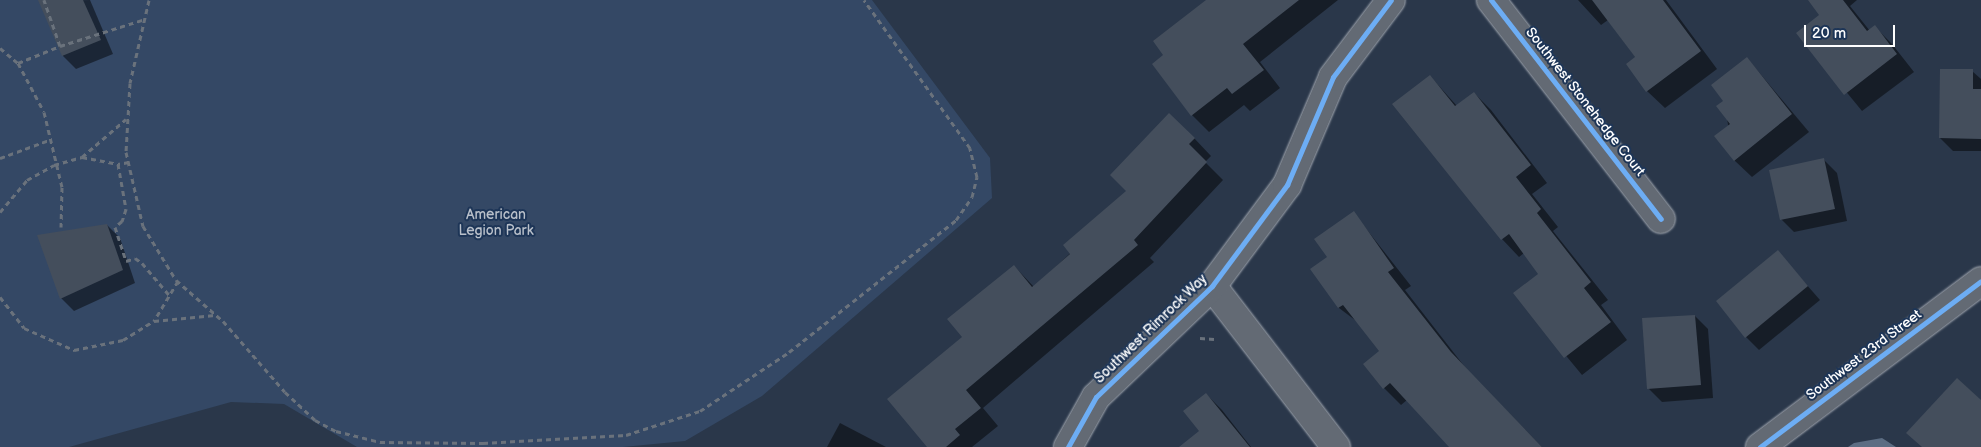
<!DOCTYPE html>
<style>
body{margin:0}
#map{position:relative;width:1981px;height:447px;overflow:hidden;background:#2a374a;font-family:"Balsamiq Sans",sans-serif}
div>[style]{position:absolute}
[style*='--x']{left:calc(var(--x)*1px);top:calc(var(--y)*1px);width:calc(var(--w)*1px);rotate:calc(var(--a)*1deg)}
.green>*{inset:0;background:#344865}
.water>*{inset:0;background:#5c6d83}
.shadow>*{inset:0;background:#0007}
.building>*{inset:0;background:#444e5c}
.path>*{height:3px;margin-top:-1.5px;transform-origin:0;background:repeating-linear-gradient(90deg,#6a727c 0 5px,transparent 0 9px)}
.roads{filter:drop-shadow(0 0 1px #9fa5ae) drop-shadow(0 0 1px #9fa5ae)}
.street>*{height:28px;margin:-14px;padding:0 14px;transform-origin:14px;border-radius:14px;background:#636a74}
.secondary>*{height:28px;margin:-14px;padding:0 14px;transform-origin:14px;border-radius:14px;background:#636a74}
.cycleway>*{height:5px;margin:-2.5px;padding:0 2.5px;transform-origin:2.5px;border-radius:2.5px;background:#6dadf4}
span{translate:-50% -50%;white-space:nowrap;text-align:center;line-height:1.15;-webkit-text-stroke:4px #1d3557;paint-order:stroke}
.street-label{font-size:14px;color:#fff}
.park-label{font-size:14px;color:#b9c0ca}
.scale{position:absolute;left:1804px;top:25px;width:91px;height:22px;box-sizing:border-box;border:2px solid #fff;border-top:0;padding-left:6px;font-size:15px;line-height:18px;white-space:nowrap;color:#fff;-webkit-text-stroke:4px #1d3557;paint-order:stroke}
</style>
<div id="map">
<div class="green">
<div style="clip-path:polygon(0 0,872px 0,990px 158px,992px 198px,762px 396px,685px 441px,623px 447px,357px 447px,284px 404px,231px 402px,69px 447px,0 447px)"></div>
</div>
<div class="water">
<div style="clip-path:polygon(1882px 438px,1896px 447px,1848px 447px,1854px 443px)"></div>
</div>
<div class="shadow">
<div style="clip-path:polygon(90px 0,113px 54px,76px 69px,63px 56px,40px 1px)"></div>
<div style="clip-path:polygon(1208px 0,1338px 0,1260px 62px,1280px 88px,1250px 111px,1244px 105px,1209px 132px,1192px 115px,1165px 56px)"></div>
<div style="clip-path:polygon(1578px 0,1666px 0,1717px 69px,1665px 108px,1647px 91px,1636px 58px,1608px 20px,1601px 25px)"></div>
<div style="clip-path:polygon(1809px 0,1857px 0,1850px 6px,1870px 31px,1875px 27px,1892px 44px,1914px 72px,1862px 111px,1798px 33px,1821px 16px)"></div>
<div style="clip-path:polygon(1747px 58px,1809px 132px,1752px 177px,1734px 160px,1724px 101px)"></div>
<div style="clip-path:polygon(1972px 71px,1981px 79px,1981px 151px,1953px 151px,1940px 138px)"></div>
<div style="clip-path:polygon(1430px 76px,1457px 106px,1474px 93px,1491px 110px,1547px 183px,1532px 194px,1558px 227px,1553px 231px,1608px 300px,1601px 305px,1627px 340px,1582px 375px,1515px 294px,1540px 274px,1524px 253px,1519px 257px,1502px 239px)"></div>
<div style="clip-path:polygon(1194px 138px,1211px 156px,1205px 162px,1223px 180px,1150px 258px,1154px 262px,983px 408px,998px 426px,972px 447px,928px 447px,964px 337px,1014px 266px,1034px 287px)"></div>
<div style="clip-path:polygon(1824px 160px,1837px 173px,1847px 221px,1794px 232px,1781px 219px)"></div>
<div style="clip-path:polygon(1353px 212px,1411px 286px,1405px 290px,1468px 371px,1542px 447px,1451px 447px,1407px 400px,1401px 405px,1384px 388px,1381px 352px,1359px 323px,1339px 308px,1312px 270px,1329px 258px)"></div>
<div style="clip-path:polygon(107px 225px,120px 238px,135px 283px,74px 311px,61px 298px)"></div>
<div style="clip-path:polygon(1778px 252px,1820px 300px,1759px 350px,1746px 337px)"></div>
<div style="clip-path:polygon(1695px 316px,1708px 329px,1713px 398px,1662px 402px,1649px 389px)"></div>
<div style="clip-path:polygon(1206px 394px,1222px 410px,1251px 447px,1181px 447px,1200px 432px)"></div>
<div style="clip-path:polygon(840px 423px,886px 447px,827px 447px)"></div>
</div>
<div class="building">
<div style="clip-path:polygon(38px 0,83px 0,101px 40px,62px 56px)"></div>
<div style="clip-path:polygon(1206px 0,1299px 0,1243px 44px,1264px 70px,1232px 94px,1227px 88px,1191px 116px,1152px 64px,1163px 55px,1153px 41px)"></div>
<div style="clip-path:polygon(1592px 0,1663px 0,1701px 51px,1646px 92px,1626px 64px,1635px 57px)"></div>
<div style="clip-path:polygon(1808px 0,1843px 0,1867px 31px,1875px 25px,1897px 54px,1844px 95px,1796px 33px,1819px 15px)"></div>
<div style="clip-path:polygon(1747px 57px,1792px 114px,1734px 161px,1714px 136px,1730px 124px,1716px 106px,1723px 101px,1711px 85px)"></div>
<div style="clip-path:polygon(1940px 69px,1973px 69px,1973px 89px,1981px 89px,1981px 139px,1939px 138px)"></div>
<div style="clip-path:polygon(1430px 75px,1455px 106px,1474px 92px,1531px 165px,1516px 177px,1541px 209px,1537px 213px,1591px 282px,1584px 288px,1611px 322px,1564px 358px,1513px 293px,1538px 274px,1509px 234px,1501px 240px,1392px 104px)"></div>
<div style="clip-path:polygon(1169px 113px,1195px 138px,1189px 144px,1207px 162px,1134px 240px,1138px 245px,966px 390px,981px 408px,955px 429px,960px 435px,946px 447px,927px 447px,887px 399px,962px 337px,947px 319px,1014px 265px,1032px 287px,1070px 254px,1063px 245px,1126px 191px,1110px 175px)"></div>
<div style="clip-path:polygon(1824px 158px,1835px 209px,1780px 220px,1769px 170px)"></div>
<div style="clip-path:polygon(1354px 211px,1394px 268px,1388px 272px,1451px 352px,1542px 447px,1449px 447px,1390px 383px,1383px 389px,1363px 364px,1379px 351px,1343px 305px,1338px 308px,1310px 269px,1327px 257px,1314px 239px)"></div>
<div style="clip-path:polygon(107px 224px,123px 270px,60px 299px,37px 235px)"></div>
<div style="clip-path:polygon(1778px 250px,1808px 286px,1745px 338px,1716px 301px)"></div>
<div style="clip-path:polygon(1695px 315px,1701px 385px,1647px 389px,1642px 318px)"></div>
<div style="clip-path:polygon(1957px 378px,1981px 400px,1981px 447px,1922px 447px,1906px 433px)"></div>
<div style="clip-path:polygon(1206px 393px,1250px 447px,1179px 447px,1199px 431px,1183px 411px)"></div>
</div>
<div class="path">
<div style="--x:149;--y:0;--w:85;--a:102.9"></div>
<div style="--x:130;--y:83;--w:69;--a:93.3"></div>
<div style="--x:126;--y:152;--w:76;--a:77.1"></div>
<div style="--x:143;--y:226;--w:63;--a:58.6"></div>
<div style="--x:176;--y:280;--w:62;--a:41.1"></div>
<div style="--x:223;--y:321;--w:94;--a:48.9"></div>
<div style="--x:285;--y:392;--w:41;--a:43"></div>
<div style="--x:315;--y:420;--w:24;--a:28"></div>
<div style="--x:336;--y:431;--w:45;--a:14"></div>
<div style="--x:380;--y:442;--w:103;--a:0.6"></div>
<div style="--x:483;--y:443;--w:143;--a:-3.2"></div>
<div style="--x:626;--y:435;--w:78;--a:-18"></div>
<div style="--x:700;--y:411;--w:107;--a:-33.5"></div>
<div style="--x:789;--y:352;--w:213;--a:-38.3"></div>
<div style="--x:956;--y:220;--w:28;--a:-55"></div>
<div style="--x:972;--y:197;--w:21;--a:-76"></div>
<div style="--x:977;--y:177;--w:30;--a:-104"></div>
<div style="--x:970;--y:148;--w:182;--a:-125.6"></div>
<div style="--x:60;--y:46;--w:89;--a:-17.6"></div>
<div style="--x:0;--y:48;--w:23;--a:40"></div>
<div style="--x:18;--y:63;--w:45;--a:-22"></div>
<div style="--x:60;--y:46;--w:49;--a:-109.2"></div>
<div style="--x:18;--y:63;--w:55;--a:62"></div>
<div style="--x:44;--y:112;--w:77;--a:76.5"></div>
<div style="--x:62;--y:187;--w:40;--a:91.4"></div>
<div style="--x:82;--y:157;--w:37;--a:11"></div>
<div style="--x:0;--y:158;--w:52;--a:-20.2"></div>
<div style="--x:129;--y:162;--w:11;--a:170"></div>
<div style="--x:118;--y:164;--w:46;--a:79.9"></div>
<div style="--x:126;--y:209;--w:13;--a:108"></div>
<div style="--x:122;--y:221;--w:9;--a:139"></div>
<div style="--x:115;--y:227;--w:36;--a:72"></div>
<div style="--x:126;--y:261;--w:9;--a:-18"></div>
<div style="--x:135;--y:258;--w:9;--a:36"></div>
<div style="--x:142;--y:263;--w:42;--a:49.8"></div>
<div style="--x:0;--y:212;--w:42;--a:-49.8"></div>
<div style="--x:27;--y:180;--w:31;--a:-29"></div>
<div style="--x:54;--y:165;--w:29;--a:-16"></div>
<div style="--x:82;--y:157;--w:58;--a:-40.8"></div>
<div style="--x:178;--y:281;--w:47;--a:121"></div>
<div style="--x:154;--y:321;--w:61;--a:-5.6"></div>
<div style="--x:0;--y:297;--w:39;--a:52"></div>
<div style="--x:24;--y:328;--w:55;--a:23.7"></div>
<div style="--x:74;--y:350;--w:50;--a:-11.5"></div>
<div style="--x:123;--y:340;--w:36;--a:-32"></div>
<div style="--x:1200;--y:338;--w:14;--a:4"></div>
</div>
<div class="roads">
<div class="street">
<div style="--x:1491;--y:0;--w:277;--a:52.2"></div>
<div style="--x:1212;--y:286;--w:203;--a:52.4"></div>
<div style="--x:1068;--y:447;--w:57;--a:-60.8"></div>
<div style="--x:1096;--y:397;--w:161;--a:-43.7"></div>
<div style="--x:1212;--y:286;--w:126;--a:-53.4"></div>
<div style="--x:1287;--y:185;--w:117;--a:-66.9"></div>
<div style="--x:1333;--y:77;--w:96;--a:-53"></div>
</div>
<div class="secondary">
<div style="--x:1760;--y:447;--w:276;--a:-36.9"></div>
</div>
</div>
<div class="cycleway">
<div style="--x:1491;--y:0;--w:277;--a:52.2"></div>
<div style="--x:1068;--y:447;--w:57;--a:-60.8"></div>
<div style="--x:1096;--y:397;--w:161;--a:-43.7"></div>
<div style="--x:1212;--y:286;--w:126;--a:-53.4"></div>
<div style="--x:1287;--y:185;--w:117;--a:-66.9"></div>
<div style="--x:1333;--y:77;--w:96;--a:-53"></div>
<div style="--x:1760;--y:447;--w:276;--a:-36.9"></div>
</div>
<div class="street-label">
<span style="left:1585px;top:102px;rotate:52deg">Southwest Stonehedge Court</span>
<span style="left:1151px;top:329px;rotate:-44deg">Southwest Rimrock Way</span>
<span style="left:1864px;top:355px;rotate:-37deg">Southwest 23rd Street</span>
</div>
<div class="park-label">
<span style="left:496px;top:223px">American<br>Legion Park</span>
</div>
<div class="scale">20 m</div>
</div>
